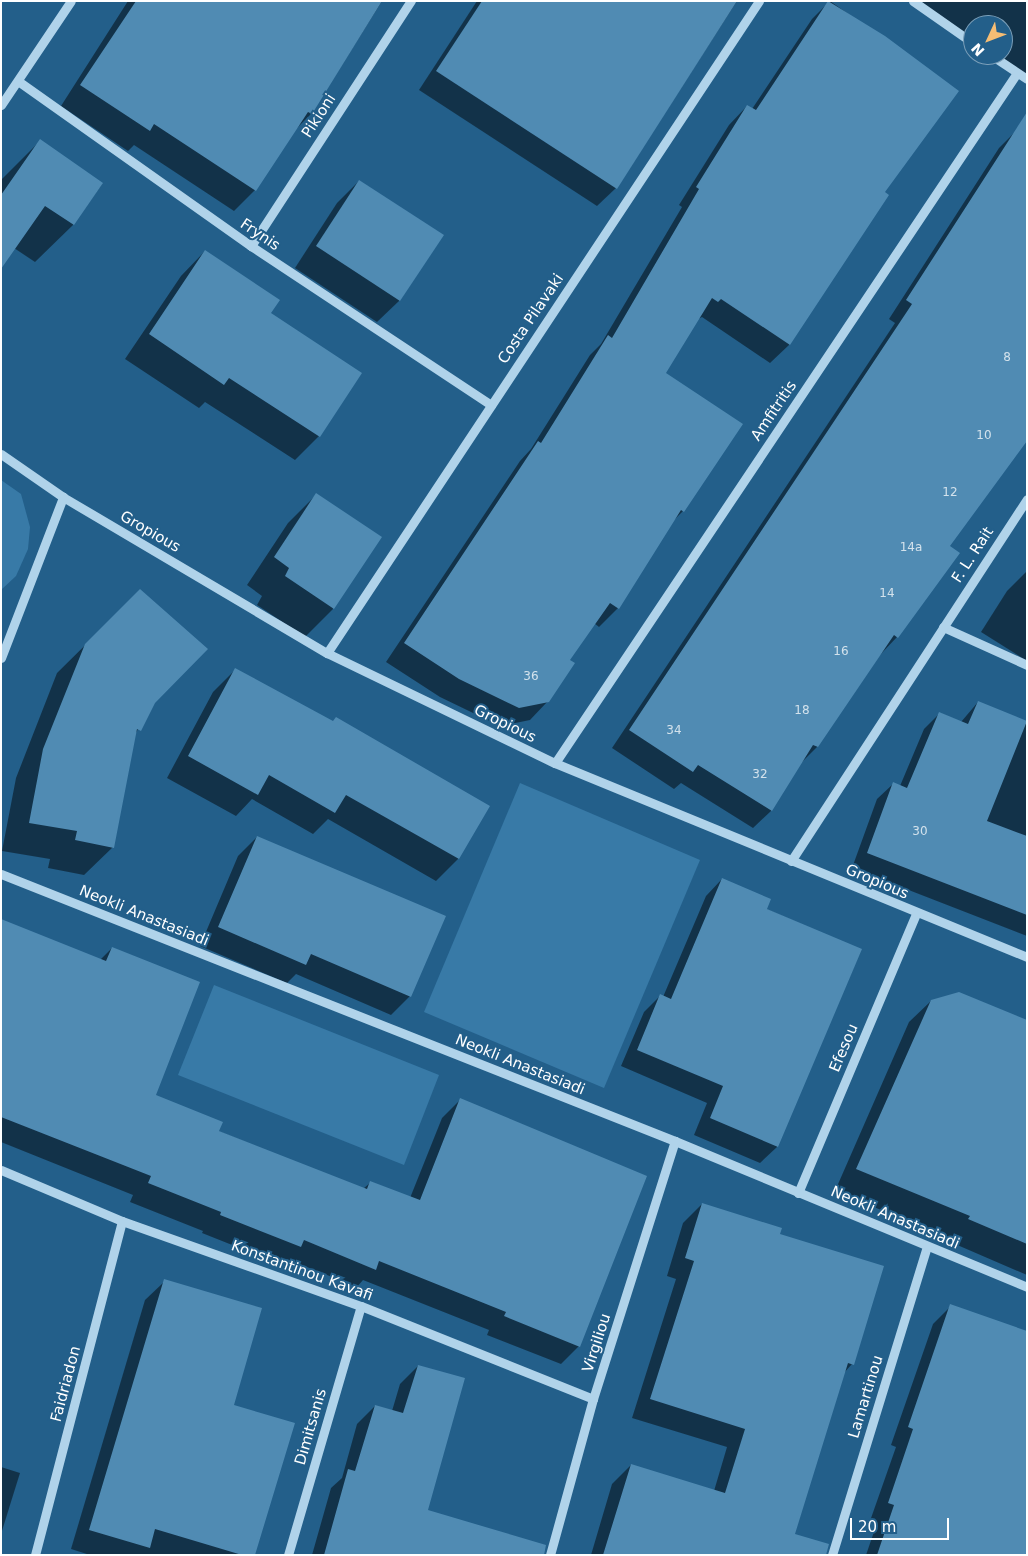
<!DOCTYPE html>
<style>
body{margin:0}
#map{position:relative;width:1028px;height:1556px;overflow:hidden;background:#235f8a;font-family:"DejaVu Sans",sans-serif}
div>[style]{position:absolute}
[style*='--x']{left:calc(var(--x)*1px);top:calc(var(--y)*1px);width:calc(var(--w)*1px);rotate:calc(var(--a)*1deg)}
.green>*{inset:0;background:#387aa7}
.shadow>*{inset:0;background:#0007}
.building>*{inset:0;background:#508bb3}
.minor>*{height:9px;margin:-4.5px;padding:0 4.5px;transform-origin:4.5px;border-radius:4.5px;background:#b0d3ea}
span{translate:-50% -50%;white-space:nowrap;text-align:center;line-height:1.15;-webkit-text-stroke:4px #235f8a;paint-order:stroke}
.number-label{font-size:12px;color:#d3e2ec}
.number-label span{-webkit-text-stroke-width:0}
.street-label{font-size:15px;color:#fff}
.frame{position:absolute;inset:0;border:2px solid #fff;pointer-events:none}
.north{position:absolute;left:963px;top:15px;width:50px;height:50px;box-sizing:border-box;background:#235f8a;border:1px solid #7b9fb9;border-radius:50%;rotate:227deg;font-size:14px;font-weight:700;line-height:20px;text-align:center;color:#fff}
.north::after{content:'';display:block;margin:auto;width:18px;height:22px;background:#f5bd74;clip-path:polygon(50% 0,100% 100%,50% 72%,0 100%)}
.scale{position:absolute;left:850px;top:1518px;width:99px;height:22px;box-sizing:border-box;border:2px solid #fff;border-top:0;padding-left:6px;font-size:15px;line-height:18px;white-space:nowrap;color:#fff;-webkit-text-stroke:4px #235f8a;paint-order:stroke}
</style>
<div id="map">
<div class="green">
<div style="clip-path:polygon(1px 480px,21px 494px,30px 527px,28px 549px,16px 576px,1px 590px)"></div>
<div style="clip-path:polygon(520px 783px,700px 860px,604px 1088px,424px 1012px)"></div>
<div style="clip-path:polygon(214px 985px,439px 1075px,404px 1165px,178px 1075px)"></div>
</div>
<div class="shadow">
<div style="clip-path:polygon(128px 1px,382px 1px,311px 114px,294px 131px,255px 190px,234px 211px,134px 145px,128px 151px,61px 106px)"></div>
<div style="clip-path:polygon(477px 1px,737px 1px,616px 188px,597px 206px,419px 90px)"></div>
<div style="clip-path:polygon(830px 1px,957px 91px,883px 192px,887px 195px,789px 345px,770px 363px,702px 317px,698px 319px,665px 373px,683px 511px,673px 521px,618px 608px,599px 627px,594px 623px,568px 660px,548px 701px,530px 720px,500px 726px,440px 697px,386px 662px,520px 461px,531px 449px,590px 355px,601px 344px,682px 207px,679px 205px,729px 125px,747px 106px,752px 109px,812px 19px)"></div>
<div style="clip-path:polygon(919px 1px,1027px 1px,1027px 77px,993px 55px,1003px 55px,1003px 25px,973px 25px,973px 42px)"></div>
<div style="clip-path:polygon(1017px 130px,948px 546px,897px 637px,879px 656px,817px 747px,801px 763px,771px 811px,753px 828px,681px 783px,674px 789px,612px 748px,895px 323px,889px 319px,999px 148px)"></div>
<div style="clip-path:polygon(40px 141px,102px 184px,73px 225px,35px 262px,14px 248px,1px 260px,1px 180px)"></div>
<div style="clip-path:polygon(359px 181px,442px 236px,399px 301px,377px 322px,295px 268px,337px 203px)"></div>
<div style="clip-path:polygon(205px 251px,270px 314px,319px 436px,295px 460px,205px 402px,199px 408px,125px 359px,181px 276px)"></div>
<div style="clip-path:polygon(316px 495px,333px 609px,305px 637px,257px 605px,262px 596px,247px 585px,288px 523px)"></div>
<div style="clip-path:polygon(1027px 571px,1027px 661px,981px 632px,1007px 591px)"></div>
<div style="clip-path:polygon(140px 591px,154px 702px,134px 736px,113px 847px,84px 875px,48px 868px,50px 859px,2px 851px,16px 778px,57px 673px)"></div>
<div style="clip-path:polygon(235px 670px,488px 807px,458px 859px,436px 881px,328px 819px,313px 834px,252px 799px,236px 816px,167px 778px,213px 692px)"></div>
<div style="clip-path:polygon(978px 702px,1027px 724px,1027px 936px,852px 868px,877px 799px,893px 784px,900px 786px,924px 729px,940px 713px,961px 722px)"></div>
<div style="clip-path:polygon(257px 837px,410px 996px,391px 1015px,296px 974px,287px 983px,200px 946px,238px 856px)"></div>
<div style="clip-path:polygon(722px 879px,766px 909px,861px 950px,777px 1147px,760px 1163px,694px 1135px,707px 1103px,621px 1066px,644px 1012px,661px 995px,663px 997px,706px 896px)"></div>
<div style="clip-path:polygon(1px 920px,100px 960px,112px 948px,154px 1096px,218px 1131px,363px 1189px,371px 1182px,410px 1198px,442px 1118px,460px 1100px,579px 1346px,561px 1364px,487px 1335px,489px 1330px,363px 1280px,357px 1287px,287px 1259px,282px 1265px,202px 1233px,203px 1231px,130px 1202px,133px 1195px,1px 1142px)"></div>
<div style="clip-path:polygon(931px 1001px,1027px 1022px,1027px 1275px,948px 1241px,949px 1238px,835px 1191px,909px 1022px)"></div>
<div style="clip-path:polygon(702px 1204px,778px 1235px,852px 1364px,843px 1374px,794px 1535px,791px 1555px,591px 1555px,612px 1484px,631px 1465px,714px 1491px,727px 1447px,632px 1418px,676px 1279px,667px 1276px,683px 1223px)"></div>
<div style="clip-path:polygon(165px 1281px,233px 1406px,254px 1555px,90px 1555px,71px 1549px,145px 1300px)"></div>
<div style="clip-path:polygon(951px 1306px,1027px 1555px,866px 1555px,877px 1523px,870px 1521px,896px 1447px,891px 1445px,933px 1324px)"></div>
<div style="clip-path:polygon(418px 1366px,427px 1511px,525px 1555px,312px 1555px,331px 1488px,342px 1478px,357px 1424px,375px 1406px,392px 1411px,400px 1384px)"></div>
<div style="clip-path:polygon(1px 1467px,20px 1473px,1px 1534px)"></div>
</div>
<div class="building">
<div style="clip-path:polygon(136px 1px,382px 1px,312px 114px,308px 112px,256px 191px,154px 124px,150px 131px,80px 85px)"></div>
<div style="clip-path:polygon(482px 1px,737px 1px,617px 189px,436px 71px)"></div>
<div style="clip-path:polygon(828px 1px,885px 36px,959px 91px,885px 192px,889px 195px,790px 345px,721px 299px,718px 302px,712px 298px,666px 373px,743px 424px,684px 512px,681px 510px,619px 609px,610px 603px,570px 660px,575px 663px,549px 702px,519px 708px,459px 679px,404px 643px,538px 441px,541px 443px,608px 335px,612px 338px,699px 189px,696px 187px,747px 105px,756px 110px)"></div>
<div style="clip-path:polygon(1027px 112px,1027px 441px,950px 546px,960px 553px,898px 638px,894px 635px,818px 747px,813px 745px,772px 811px,698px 765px,693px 772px,629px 730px,912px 304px,906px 300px)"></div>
<div style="clip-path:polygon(40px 139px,103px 183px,74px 225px,45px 206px,1px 269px,1px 195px)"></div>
<div style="clip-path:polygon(359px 180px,444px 235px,400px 301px,316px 246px)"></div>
<div style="clip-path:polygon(205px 250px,280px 300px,271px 313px,362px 373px,320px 437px,229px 378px,224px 385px,149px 334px)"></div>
<div style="clip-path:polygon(316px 493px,382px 537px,334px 609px,285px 576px,289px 568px,274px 557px)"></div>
<div style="clip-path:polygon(140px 589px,208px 649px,155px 703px,141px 731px,137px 729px,114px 848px,75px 840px,77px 831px,29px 823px,43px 749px,85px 644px)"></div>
<div style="clip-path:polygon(235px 668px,333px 721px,336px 717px,490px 806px,459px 859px,346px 795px,335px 813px,269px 775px,258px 795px,188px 756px)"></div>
<div style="clip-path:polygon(978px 701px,1027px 721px,987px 821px,1027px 836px,1027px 915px,867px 853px,893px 782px,907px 788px,939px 712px,968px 724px)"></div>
<div style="clip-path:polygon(257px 836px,446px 916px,411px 997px,311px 954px,306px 965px,218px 927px)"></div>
<div style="clip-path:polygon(722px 878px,771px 899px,767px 909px,862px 949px,778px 1147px,710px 1118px,723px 1086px,637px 1050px,660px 994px,671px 999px)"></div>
<div style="clip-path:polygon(1px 919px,106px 961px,112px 947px,200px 982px,156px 1095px,223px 1122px,219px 1131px,367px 1189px,370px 1181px,420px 1200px,460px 1098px,647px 1176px,580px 1347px,504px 1316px,506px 1312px,379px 1261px,376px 1270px,304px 1240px,301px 1247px,220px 1215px,221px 1212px,148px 1183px,151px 1176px,1px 1117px)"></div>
<div style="clip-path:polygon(959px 992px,1027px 1020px,1027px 1244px,968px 1219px,970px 1216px,856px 1169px,931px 1000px)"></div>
<div style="clip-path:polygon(702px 1203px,782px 1228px,780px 1234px,884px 1266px,854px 1365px,848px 1363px,795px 1534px,829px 1544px,826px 1555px,603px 1555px,631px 1464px,725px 1493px,745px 1429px,650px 1399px,694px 1261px,685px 1258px)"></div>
<div style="clip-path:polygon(164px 1279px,262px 1308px,234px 1405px,295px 1423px,255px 1555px,242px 1555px,155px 1529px,150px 1548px,89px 1530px)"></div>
<div style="clip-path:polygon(950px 1304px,1027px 1331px,1027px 1555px,877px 1555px,894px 1505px,888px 1503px,913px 1429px,908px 1427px)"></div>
<div style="clip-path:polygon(418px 1365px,465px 1378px,428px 1510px,546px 1545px,544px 1555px,324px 1555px,348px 1469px,355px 1471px,375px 1405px,403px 1413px)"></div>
</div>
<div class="minor">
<div style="--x:913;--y:1;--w:73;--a:35"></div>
<div style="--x:991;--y:55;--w:43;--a:33.7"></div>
<div style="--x:18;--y:81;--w:286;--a:35.3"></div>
<div style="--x:251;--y:246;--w:288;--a:33.5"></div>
<div style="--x:1;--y:105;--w:125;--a:-56.1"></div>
<div style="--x:251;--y:246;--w:293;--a:-56.9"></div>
<div style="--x:1;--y:454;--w:75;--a:34.7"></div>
<div style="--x:63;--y:497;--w:307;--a:30.6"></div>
<div style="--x:327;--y:653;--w:253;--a:25.8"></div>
<div style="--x:555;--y:763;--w:510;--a:22.34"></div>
<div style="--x:943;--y:627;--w:92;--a:24.3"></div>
<div style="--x:327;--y:653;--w:782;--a:-56.47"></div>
<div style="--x:1;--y:658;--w:173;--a:-68.9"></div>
<div style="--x:555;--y:763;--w:830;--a:-56.2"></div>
<div style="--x:791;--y:861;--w:432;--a:-56.9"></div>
<div style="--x:1;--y:874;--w:725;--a:21.61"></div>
<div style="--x:675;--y:1141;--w:381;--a:22.5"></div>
<div style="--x:1;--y:1170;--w:131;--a:22.9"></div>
<div style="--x:122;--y:1221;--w:254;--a:19.6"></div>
<div style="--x:361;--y:1306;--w:250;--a:21.8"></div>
<div style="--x:798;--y:1193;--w:303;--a:-67.1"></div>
<div style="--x:35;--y:1555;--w:345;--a:-75.4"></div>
<div style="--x:288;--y:1555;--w:259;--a:-73.7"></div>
<div style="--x:550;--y:1555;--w:162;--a:-74.6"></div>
<div style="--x:593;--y:1399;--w:271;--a:-72.4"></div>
<div style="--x:832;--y:1555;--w:322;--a:-72.9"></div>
</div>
<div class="number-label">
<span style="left:1007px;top:358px">8</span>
<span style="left:984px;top:436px">10</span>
<span style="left:950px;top:493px">12</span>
<span style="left:911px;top:548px">14a</span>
<span style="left:887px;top:594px">14</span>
<span style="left:841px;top:652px">16</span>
<span style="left:531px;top:677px">36</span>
<span style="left:802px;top:711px">18</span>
<span style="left:674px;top:731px">34</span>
<span style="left:760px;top:775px">32</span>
<span style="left:920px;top:832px">30</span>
</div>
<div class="street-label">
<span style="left:319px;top:116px;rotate:-57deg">Pikioni</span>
<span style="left:260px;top:235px;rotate:34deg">Frynis</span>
<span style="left:531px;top:319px;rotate:-56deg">Costa Pilavaki</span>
<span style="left:774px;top:411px;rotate:-56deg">Amfitritis</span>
<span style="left:150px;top:532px;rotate:30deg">Gropious</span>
<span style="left:973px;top:555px;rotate:-57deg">F. L. Rait</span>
<span style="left:505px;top:724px;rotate:26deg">Gropious</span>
<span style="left:877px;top:882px;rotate:23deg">Gropious</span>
<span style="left:144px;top:916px;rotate:22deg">Neokli Anastasiadi</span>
<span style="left:844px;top:1048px;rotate:-67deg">Efesou</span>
<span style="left:520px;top:1065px;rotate:22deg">Neokli Anastasiadi</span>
<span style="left:895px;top:1218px;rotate:23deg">Neokli Anastasiadi</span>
<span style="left:302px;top:1271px;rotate:20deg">Konstantinou Kavafi</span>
<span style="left:597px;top:1343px;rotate:-72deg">Virgiliou</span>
<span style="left:66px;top:1384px;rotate:-75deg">Faidriadon</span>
<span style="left:866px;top:1397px;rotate:-73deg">Lamartinou</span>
<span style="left:311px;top:1427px;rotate:-74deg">Dimitsanis</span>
</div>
<div class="frame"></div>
<div class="north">N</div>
<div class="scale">20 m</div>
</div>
